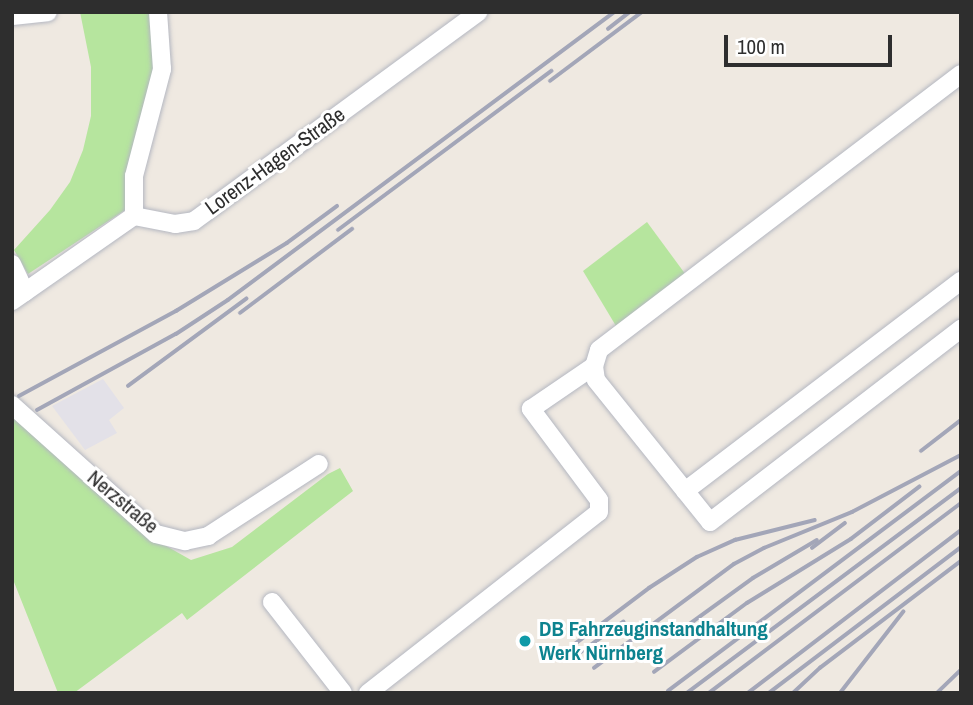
<!DOCTYPE html>
<meta charset="utf-8">
<style>
body{margin:0}
#map{position:relative;width:973px;height:705px;overflow:hidden;background:#efe9e1;font-family:"Archivo Narrow",sans-serif}
div>[style]{position:absolute}
[style*='--x']{left:calc(var(--x)*1px);top:calc(var(--y)*1px);width:calc(var(--w)*1px);rotate:calc(var(--a)*1deg)}
.industrial>*{inset:0;background:#e3e1e8}
.green>*{inset:0;background:#b6e59e}
.roads{filter:drop-shadow(0 0 2px #b4b7c1) drop-shadow(0 0 2px #b4b7c1)}
.minor>*{height:18px;margin:-9px;padding:0 9px;transform-origin:9px;border-radius:9px;background:#fff}
.rail>*{height:3.5px;margin:-1.75px;padding:0 1.75px;transform-origin:1.75px;border-radius:1.75px;background:#a3a6b8}
.dots>*{width:19px;height:19px;translate:-50% -50%;box-sizing:border-box;border:4px solid #fff;border-radius:50%}
span{translate:-50% -50%;white-space:nowrap;text-align:center;line-height:1.15;-webkit-text-stroke:6px #fff;paint-order:stroke}
.street-label{font-size:21px;color:#2e2e2e}
.culture-label{font-size:21px;color:#0d838f;font-weight:700}
.left{translate:0 -50%;text-align:left}
.frame{position:absolute;inset:0;border:14px solid #2e2e2e;pointer-events:none}
.scale{position:absolute;left:724px;top:35px;width:168px;height:32px;box-sizing:border-box;border:4px solid #2e2e2e;border-top:0;padding-left:9px;font-size:21px;line-height:24px;white-space:nowrap;color:#2e2e2e;-webkit-text-stroke:5px #fff;paint-order:stroke}
</style>
<div id="map">
<div class="industrial">
<div style="clip-path:polygon(103px 379px,124px 408px,109px 420px,117px 433px,85px 450px,52px 406px)"></div>
</div>
<div class="green">
<div style="clip-path:polygon(80px 12px,154px 12px,159px 55px,128px 208px,28px 274px,14px 250px,50px 210px,70px 182px,83px 150px,91px 116px,91px 67px)"></div>
<div style="clip-path:polygon(647px 222px,686px 275px,616px 326px,583px 271px)"></div>
<div style="clip-path:polygon(12px 413px,161px 543px,191px 560px,232px 547px,328px 474px,340px 468px,353px 491px,187px 620px,182px 613px,74px 693px,58px 693px,12px 577px)"></div>
</div>
<div class="roads">
<div class="minor">
<div style="--x:12;--y:16;--w:36;--a:-6"></div>
<div style="--x:961;--y:74;--w:455;--a:142.7"></div>
<div style="--x:599;--y:350;--w:17;--a:107"></div>
<div style="--x:594;--y:366;--w:14;--a:82"></div>
<div style="--x:596;--y:380;--w:182;--a:51.2"></div>
<div style="--x:710;--y:522;--w:317;--a:-37.6"></div>
<div style="--x:134;--y:216;--w:40;--a:-90"></div>
<div style="--x:134;--y:176;--w:111;--a:-75.3"></div>
<div style="--x:162;--y:69;--w:57;--a:-94"></div>
<div style="--x:12;--y:264;--w:31;--a:65"></div>
<div style="--x:12;--y:301;--w:149;--a:-34.9"></div>
<div style="--x:134;--y:216;--w:42;--a:11"></div>
<div style="--x:175;--y:224;--w:19;--a:-9"></div>
<div style="--x:194;--y:221;--w:353;--a:-36.3"></div>
<div style="--x:12;--y:405;--w:193;--a:41.9"></div>
<div style="--x:156;--y:534;--w:30;--a:14"></div>
<div style="--x:185;--y:541;--w:24;--a:-12"></div>
<div style="--x:208;--y:536;--w:132;--a:-33"></div>
<div style="--x:685;--y:491;--w:347;--a:-37.3"></div>
<div style="--x:272;--y:602;--w:115;--a:52"></div>
<div style="--x:368;--y:693;--w:293;--a:-38.1"></div>
<div style="--x:599;--y:512;--w:12;--a:-90"></div>
<div style="--x:599;--y:500;--w:114;--a:-126.8"></div>
<div style="--x:531;--y:409;--w:76;--a:-34.3"></div>
</div>
</div>
<div class="rail">
<div style="--x:608;--y:29;--w:28;--a:-38"></div>
<div style="--x:550;--y:81;--w:115;--a:-36.9"></div>
<div style="--x:338;--y:230;--w:266;--a:-36.7"></div>
<div style="--x:240;--y:313;--w:140;--a:-36.9"></div>
<div style="--x:128;--y:386;--w:147;--a:-36.4"></div>
<div style="--x:19;--y:396;--w:179;--a:-28.4"></div>
<div style="--x:176;--y:311;--w:130;--a:-31.5"></div>
<div style="--x:287;--y:243;--w:62;--a:-36.5"></div>
<div style="--x:37;--y:410;--w:158;--a:-28.7"></div>
<div style="--x:176;--y:334;--w:62;--a:-33.2"></div>
<div style="--x:228;--y:300;--w:482;--a:-36.7"></div>
<div style="--x:921;--y:451;--w:51;--a:-37.8"></div>
<div style="--x:812;--y:548;--w:41;--a:-37.1"></div>
<div style="--x:680;--y:631;--w:90;--a:-36"></div>
<div style="--x:753;--y:578;--w:74;--a:-30.7"></div>
<div style="--x:575;--y:644;--w:93;--a:-37.1"></div>
<div style="--x:649;--y:588;--w:57;--a:-32.9"></div>
<div style="--x:697;--y:557;--w:42;--a:-24.1"></div>
<div style="--x:735;--y:540;--w:82;--a:-14"></div>
<div style="--x:581;--y:652;--w:52;--a:-35.5"></div>
<div style="--x:594;--y:668;--w:174;--a:-36.6"></div>
<div style="--x:734;--y:564;--w:34;--a:-28"></div>
<div style="--x:764;--y:548;--w:95;--a:-22.2"></div>
<div style="--x:852;--y:512;--w:123;--a:-27.6"></div>
<div style="--x:654;--y:672;--w:116;--a:-36.6"></div>
<div style="--x:747;--y:603;--w:122;--a:-31.6"></div>
<div style="--x:851;--y:539;--w:86;--a:-37.4"></div>
<div style="--x:668;--y:691;--w:366;--a:-36.9"></div>
<div style="--x:687;--y:693;--w:342;--a:-36.8"></div>
<div style="--x:709;--y:693;--w:316;--a:-37"></div>
<div style="--x:748;--y:693;--w:268;--a:-37.4"></div>
<div style="--x:769;--y:693;--w:241;--a:-37.2"></div>
<div style="--x:793;--y:693;--w:37;--a:-43"></div>
<div style="--x:820;--y:668;--w:177;--a:-37.2"></div>
<div style="--x:840;--y:693;--w:103;--a:-52.1"></div>
<div style="--x:937;--y:693;--w:33;--a:-44"></div>
</div>
<div class="dots">
<div style="left:525px;top:641px;background:#0f9aa8"></div>
</div>
<div class="street-label">
<span style="left:275px;top:161px;rotate:-36deg">Lorenz-Hagen-Straße</span>
<span style="left:123px;top:502px;rotate:40deg">Nerzstraße</span>
</div>
<div class="culture-label">
<span class="left" style="left:539px;top:641px">DB Fahrzeuginstandhaltung<br>Werk Nürnberg</span>
</div>
<div class="frame"></div>
<div class="scale">100 m</div>
</div>
